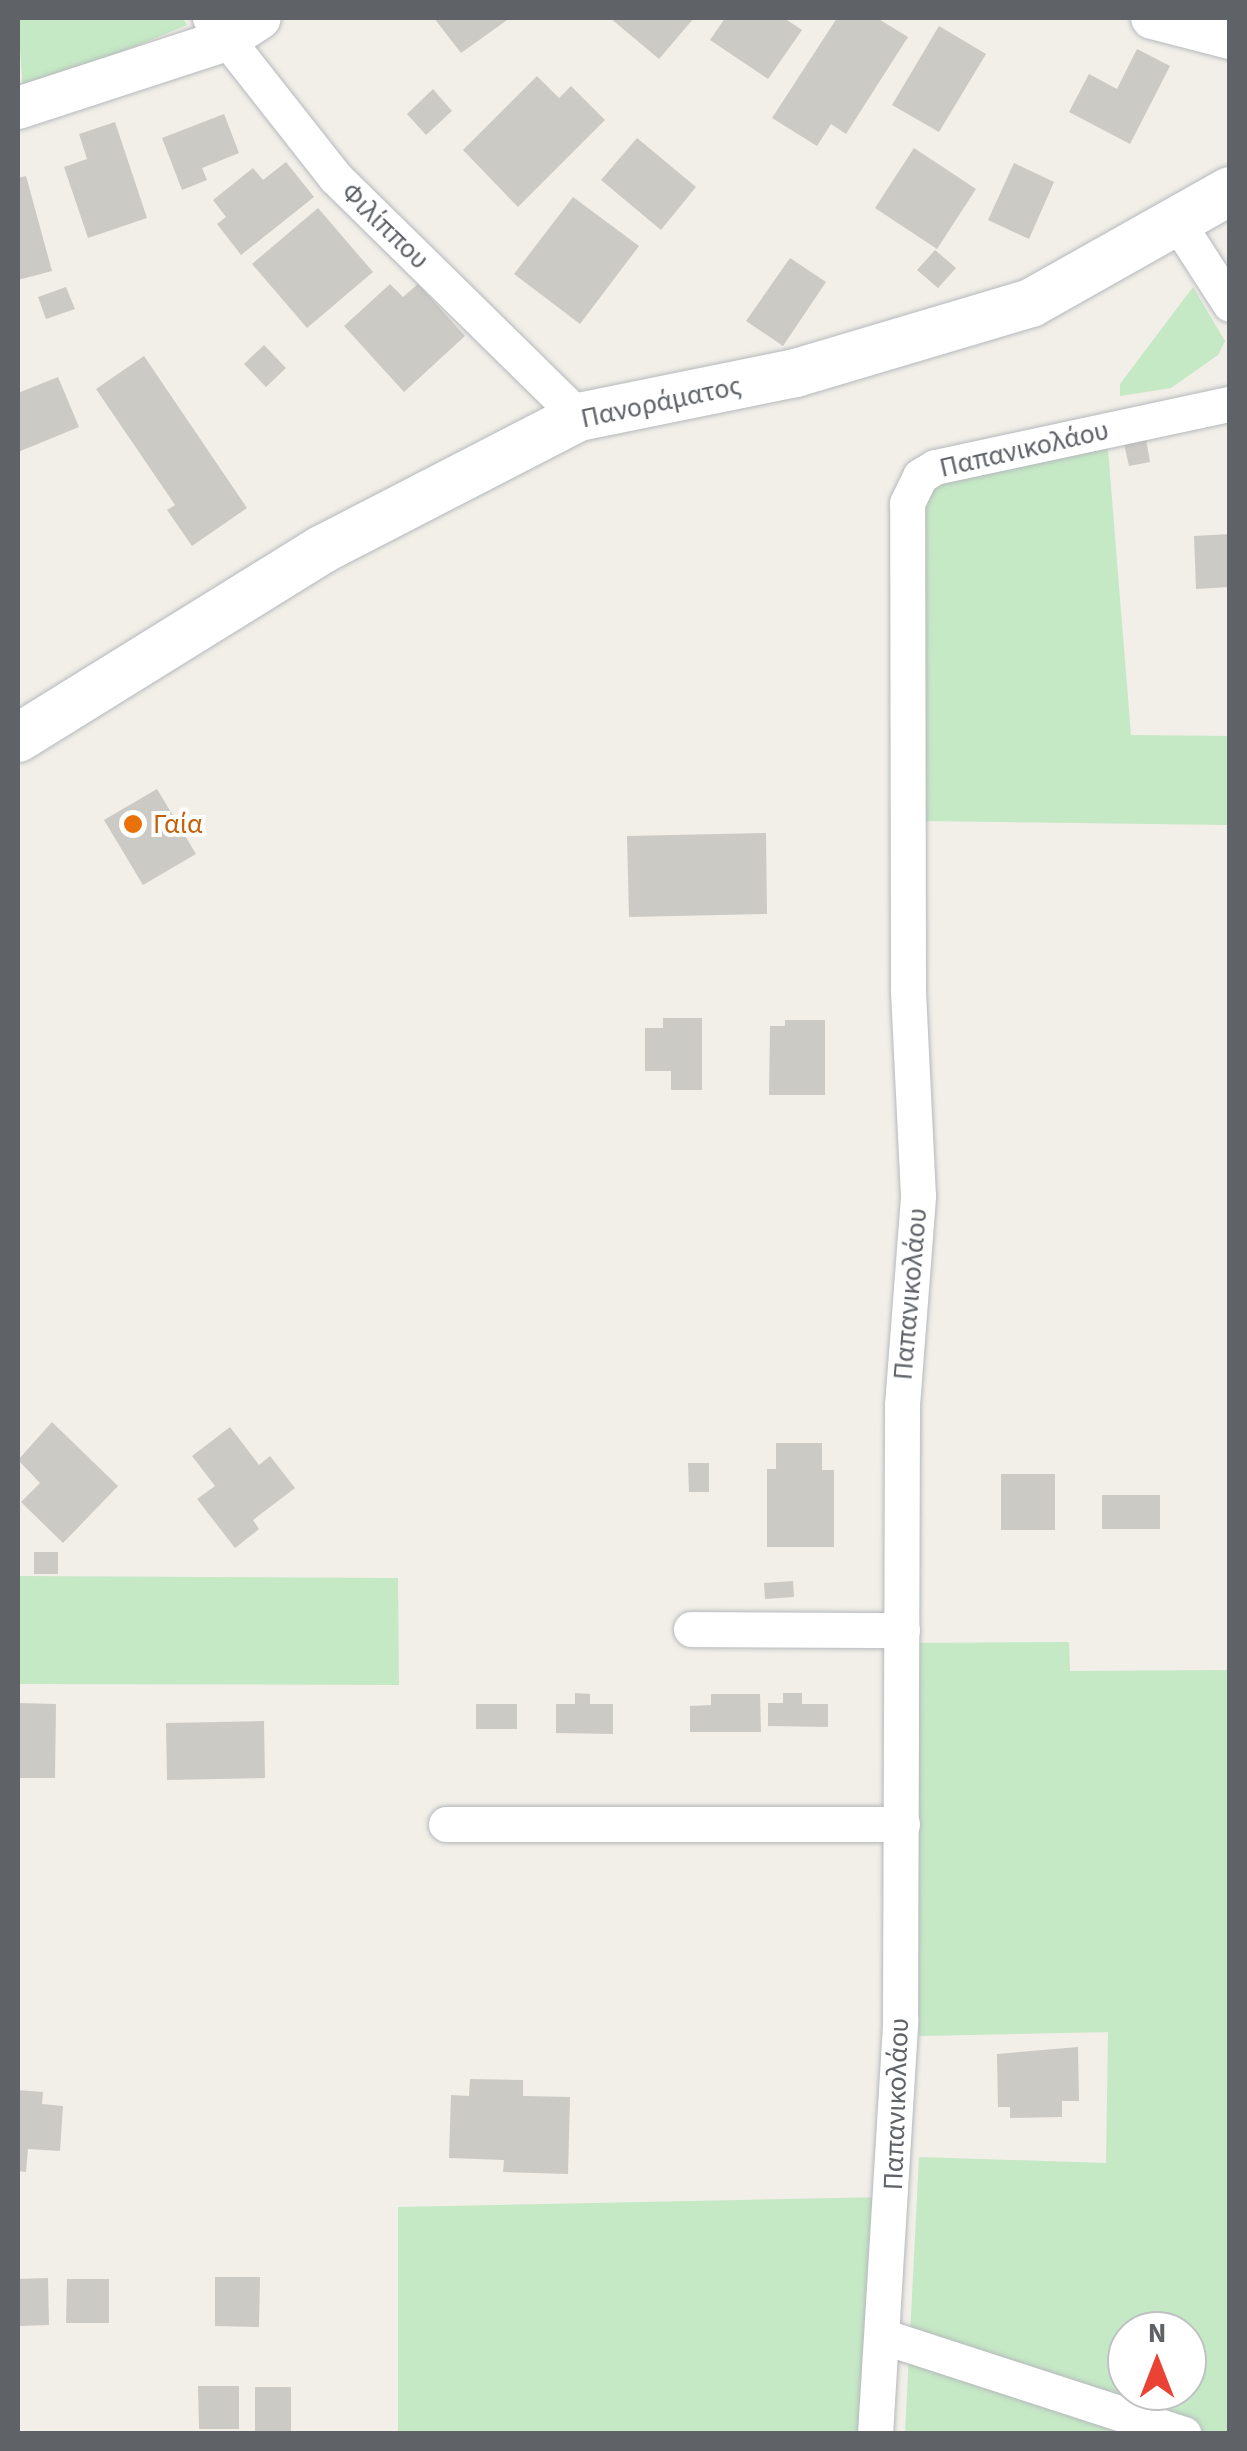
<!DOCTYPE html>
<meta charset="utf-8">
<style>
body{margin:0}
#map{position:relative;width:1247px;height:2451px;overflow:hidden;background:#f1efe8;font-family:"Source Sans 3",sans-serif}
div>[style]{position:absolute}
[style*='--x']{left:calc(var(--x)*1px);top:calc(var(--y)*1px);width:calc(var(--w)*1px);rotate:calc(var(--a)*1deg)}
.green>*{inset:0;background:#c5e8c5}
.building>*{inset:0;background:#cccac5}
.roads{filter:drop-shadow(0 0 2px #b5b8bc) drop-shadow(0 0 2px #b5b8bc)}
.minor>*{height:35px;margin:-17.5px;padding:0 17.5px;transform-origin:17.5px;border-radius:17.5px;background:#fff}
.tertiary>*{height:42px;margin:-21px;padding:0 21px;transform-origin:21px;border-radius:21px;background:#fff}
.secondary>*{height:48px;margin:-24px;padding:0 24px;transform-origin:24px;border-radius:24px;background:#fff}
.dots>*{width:28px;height:28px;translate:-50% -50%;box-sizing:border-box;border:5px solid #fff;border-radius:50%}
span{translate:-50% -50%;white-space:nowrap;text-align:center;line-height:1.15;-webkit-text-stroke:8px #fff;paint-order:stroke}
.street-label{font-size:28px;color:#5f6368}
.food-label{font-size:28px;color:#c56008}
.left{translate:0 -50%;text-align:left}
.frame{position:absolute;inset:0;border:20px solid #5f6368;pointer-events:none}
.north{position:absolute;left:1107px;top:2311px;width:100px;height:100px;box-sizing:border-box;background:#fff;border:2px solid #bfc1c3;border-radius:50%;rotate:0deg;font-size:28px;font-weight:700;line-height:40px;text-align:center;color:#5f6368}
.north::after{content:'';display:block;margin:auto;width:35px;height:45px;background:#ea4335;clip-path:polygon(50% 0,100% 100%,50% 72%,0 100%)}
</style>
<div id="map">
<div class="green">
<div style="clip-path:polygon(18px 18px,183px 18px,187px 25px,23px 93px)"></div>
<div style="clip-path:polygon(1193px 287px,1225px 341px,1218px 355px,1171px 388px,1120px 396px,1120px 384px)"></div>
<div style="clip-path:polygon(1107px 437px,1131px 735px,1229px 736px,1229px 825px,925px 821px,923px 504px,930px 478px)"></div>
<div style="clip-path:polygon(18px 1576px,398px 1578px,399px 1685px,18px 1684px)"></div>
<div style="clip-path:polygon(evenodd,1069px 1642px,1070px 1671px,1229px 1670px,1229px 2433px,905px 2434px,919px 2157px,1106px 2163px,1108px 2032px,919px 2036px,918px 1643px,1069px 1642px,1127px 2331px,1187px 2331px,1187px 2391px,1127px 2391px,1127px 2331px)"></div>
<div style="clip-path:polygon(886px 2197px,867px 2433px,398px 2433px,398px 2207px)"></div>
</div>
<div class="building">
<div style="clip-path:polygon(434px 18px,510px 18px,461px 53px)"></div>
<div style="clip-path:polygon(610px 18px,694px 18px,659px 59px)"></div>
<div style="clip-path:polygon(725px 18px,784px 18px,802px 30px,768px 79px,710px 40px)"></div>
<div style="clip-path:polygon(837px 18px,877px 18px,908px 37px,846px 134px,831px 124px,817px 146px,772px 118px)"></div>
<div style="clip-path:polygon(939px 26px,986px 54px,939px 132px,892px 105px)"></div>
<div style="clip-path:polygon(1137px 49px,1170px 66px,1130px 144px,1069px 112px,1089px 74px,1117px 89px)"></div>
<div style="clip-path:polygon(537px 76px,559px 98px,571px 86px,605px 120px,518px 207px,463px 150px)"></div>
<div style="clip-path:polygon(433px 89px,452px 111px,426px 135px,407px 114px)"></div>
<div style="clip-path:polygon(224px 114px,239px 153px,202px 168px,207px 180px,182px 190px,162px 138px)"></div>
<div style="clip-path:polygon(115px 122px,147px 218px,88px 238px,64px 167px,87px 159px,79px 134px)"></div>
<div style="clip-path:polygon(637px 138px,696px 187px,661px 230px,601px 180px)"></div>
<div style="clip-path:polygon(914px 148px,976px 189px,937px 249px,875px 208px)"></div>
<div style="clip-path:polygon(286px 162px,314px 197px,241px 255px,217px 224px,226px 217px,213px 200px,253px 168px,263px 180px)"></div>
<div style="clip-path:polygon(1014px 163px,1054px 182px,1029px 239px,988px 220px)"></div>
<div style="clip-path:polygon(26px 176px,52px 271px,18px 280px,18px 178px)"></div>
<div style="clip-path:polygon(573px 197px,639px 246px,580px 324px,514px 274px)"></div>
<div style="clip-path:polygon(318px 208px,373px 272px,307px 328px,252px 264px)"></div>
<div style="clip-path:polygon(935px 250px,956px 268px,938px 288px,917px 270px)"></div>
<div style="clip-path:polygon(790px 258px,826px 282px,783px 346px,746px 321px)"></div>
<div style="clip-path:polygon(390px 284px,403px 297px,418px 284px,465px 336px,404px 392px,344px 326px)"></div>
<div style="clip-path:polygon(66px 287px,75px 309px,46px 319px,38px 297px)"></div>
<div style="clip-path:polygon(264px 345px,286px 368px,266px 387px,244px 364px)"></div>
<div style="clip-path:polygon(144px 356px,247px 508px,192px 546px,167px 510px,175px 505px,96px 389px)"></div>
<div style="clip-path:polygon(58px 377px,79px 427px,18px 452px,18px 393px)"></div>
<div style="clip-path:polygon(1146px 439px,1150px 462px,1129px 466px,1124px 444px)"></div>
<div style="clip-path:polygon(1230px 534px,1230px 587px,1196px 589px,1194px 536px)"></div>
<div style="clip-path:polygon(157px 789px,196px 854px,143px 885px,104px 820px)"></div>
<div style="clip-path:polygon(766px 833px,767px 914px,629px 917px,627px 836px)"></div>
<div style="clip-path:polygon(663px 1018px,702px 1018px,702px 1090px,671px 1090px,671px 1071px,645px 1071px,645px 1028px,663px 1028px)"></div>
<div style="clip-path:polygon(785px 1020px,825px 1020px,825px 1095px,769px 1095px,770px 1026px,785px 1026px)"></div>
<div style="clip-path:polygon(52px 1422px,118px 1486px,63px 1543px,21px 1502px,40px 1483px,18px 1460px)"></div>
<div style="clip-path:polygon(230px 1427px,259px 1465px,270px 1456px,295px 1488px,253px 1520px,259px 1529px,235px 1548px,197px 1499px,215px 1486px,192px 1456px)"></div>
<div style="clip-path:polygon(776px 1443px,822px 1443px,822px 1470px,834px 1470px,834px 1547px,767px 1547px,767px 1469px,776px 1469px)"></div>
<div style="clip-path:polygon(688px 1463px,709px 1463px,709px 1492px,689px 1492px)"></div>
<div style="clip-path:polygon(1001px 1474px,1055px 1474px,1055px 1530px,1001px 1530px)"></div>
<div style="clip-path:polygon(1102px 1495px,1160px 1495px,1160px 1529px,1102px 1529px)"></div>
<div style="clip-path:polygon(34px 1552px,58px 1552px,58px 1574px,34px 1574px)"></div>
<div style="clip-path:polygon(793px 1581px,794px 1597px,765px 1599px,764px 1583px)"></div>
<div style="clip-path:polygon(575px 1693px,590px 1694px,590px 1704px,613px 1704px,613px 1734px,556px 1733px,556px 1704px,575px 1704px)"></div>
<div style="clip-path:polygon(783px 1693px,802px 1693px,802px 1704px,828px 1704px,828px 1727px,768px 1726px,768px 1703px,783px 1703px)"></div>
<div style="clip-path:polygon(711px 1694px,760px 1694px,761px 1732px,690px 1732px,690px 1706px,711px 1705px)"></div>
<div style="clip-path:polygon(18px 1703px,56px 1704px,55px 1778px,18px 1778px)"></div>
<div style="clip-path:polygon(476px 1704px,517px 1704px,517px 1729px,476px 1729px)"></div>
<div style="clip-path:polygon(264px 1721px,265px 1778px,167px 1780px,166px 1723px)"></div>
<div style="clip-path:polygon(1078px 2047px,1079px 2101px,1062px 2101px,1062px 2117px,1010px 2118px,1010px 2107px,998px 2107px,997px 2054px)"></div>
<div style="clip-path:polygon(470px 2079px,523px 2080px,523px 2096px,570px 2097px,568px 2174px,503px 2172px,504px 2160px,449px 2158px,451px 2095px,469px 2096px)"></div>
<div style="clip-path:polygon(18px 2090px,43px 2092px,42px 2104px,63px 2106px,60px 2151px,28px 2149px,26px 2172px,18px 2171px)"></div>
<div style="clip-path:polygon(215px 2277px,260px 2277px,259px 2327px,215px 2326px)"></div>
<div style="clip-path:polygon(48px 2278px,49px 2325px,18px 2326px,18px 2279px)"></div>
<div style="clip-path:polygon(67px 2279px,109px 2279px,109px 2323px,66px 2323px)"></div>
<div style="clip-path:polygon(198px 2386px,239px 2386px,239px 2429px,199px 2429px)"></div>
<div style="clip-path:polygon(255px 2387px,291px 2387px,291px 2431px,255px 2431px)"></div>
</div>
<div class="roads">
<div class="minor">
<div style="--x:210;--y:18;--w:204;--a:51.8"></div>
<div style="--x:336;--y:178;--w:341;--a:44.5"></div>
<div style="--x:1179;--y:225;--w:94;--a:57.2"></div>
<div style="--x:691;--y:1629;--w:211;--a:0.3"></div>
<div style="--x:446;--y:1824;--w:456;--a:0"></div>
<div style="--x:885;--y:2337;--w:314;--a:18"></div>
<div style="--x:875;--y:2434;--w:415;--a:-86.5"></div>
<div style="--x:900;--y:2020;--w:615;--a:-89.81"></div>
<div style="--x:902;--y:1405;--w:210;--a:-85.6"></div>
<div style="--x:918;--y:1196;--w:208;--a:-92.8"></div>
<div style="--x:908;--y:988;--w:485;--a:-90.1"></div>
<div style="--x:907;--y:503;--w:30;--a:-64"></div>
<div style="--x:920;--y:476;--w:17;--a:-31"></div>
<div style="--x:935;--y:467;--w:302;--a:-12.1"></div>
</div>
<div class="tertiary">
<div style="--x:1152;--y:18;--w:81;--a:14.4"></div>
<div style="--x:18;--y:108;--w:219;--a:-18.1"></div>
<div style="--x:226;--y:40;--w:40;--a:-32.9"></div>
</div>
<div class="secondary">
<div style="--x:18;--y:738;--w:357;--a:-31.8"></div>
<div style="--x:321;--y:550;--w:290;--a:-27.3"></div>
<div style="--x:579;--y:417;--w:221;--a:-11.5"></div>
<div style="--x:796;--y:373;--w:245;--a:-16.6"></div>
<div style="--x:1031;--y:303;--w:228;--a:-29.4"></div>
</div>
</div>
<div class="dots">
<div style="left:133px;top:824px;background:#e8710a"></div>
</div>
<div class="street-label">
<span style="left:385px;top:226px;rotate:44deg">Φιλίππου</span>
<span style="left:661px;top:402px;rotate:-12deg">Πανοράματος</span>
<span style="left:1024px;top:449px;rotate:-13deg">Παπανικολάου</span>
<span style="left:910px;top:1294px;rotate:-85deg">Παπανικολάου</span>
<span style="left:896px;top:2104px;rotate:-88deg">Παπανικολάου</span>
</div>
<div class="food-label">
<span class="left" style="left:153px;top:824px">Γαία</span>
</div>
<div class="frame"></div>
<div class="north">N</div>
</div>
